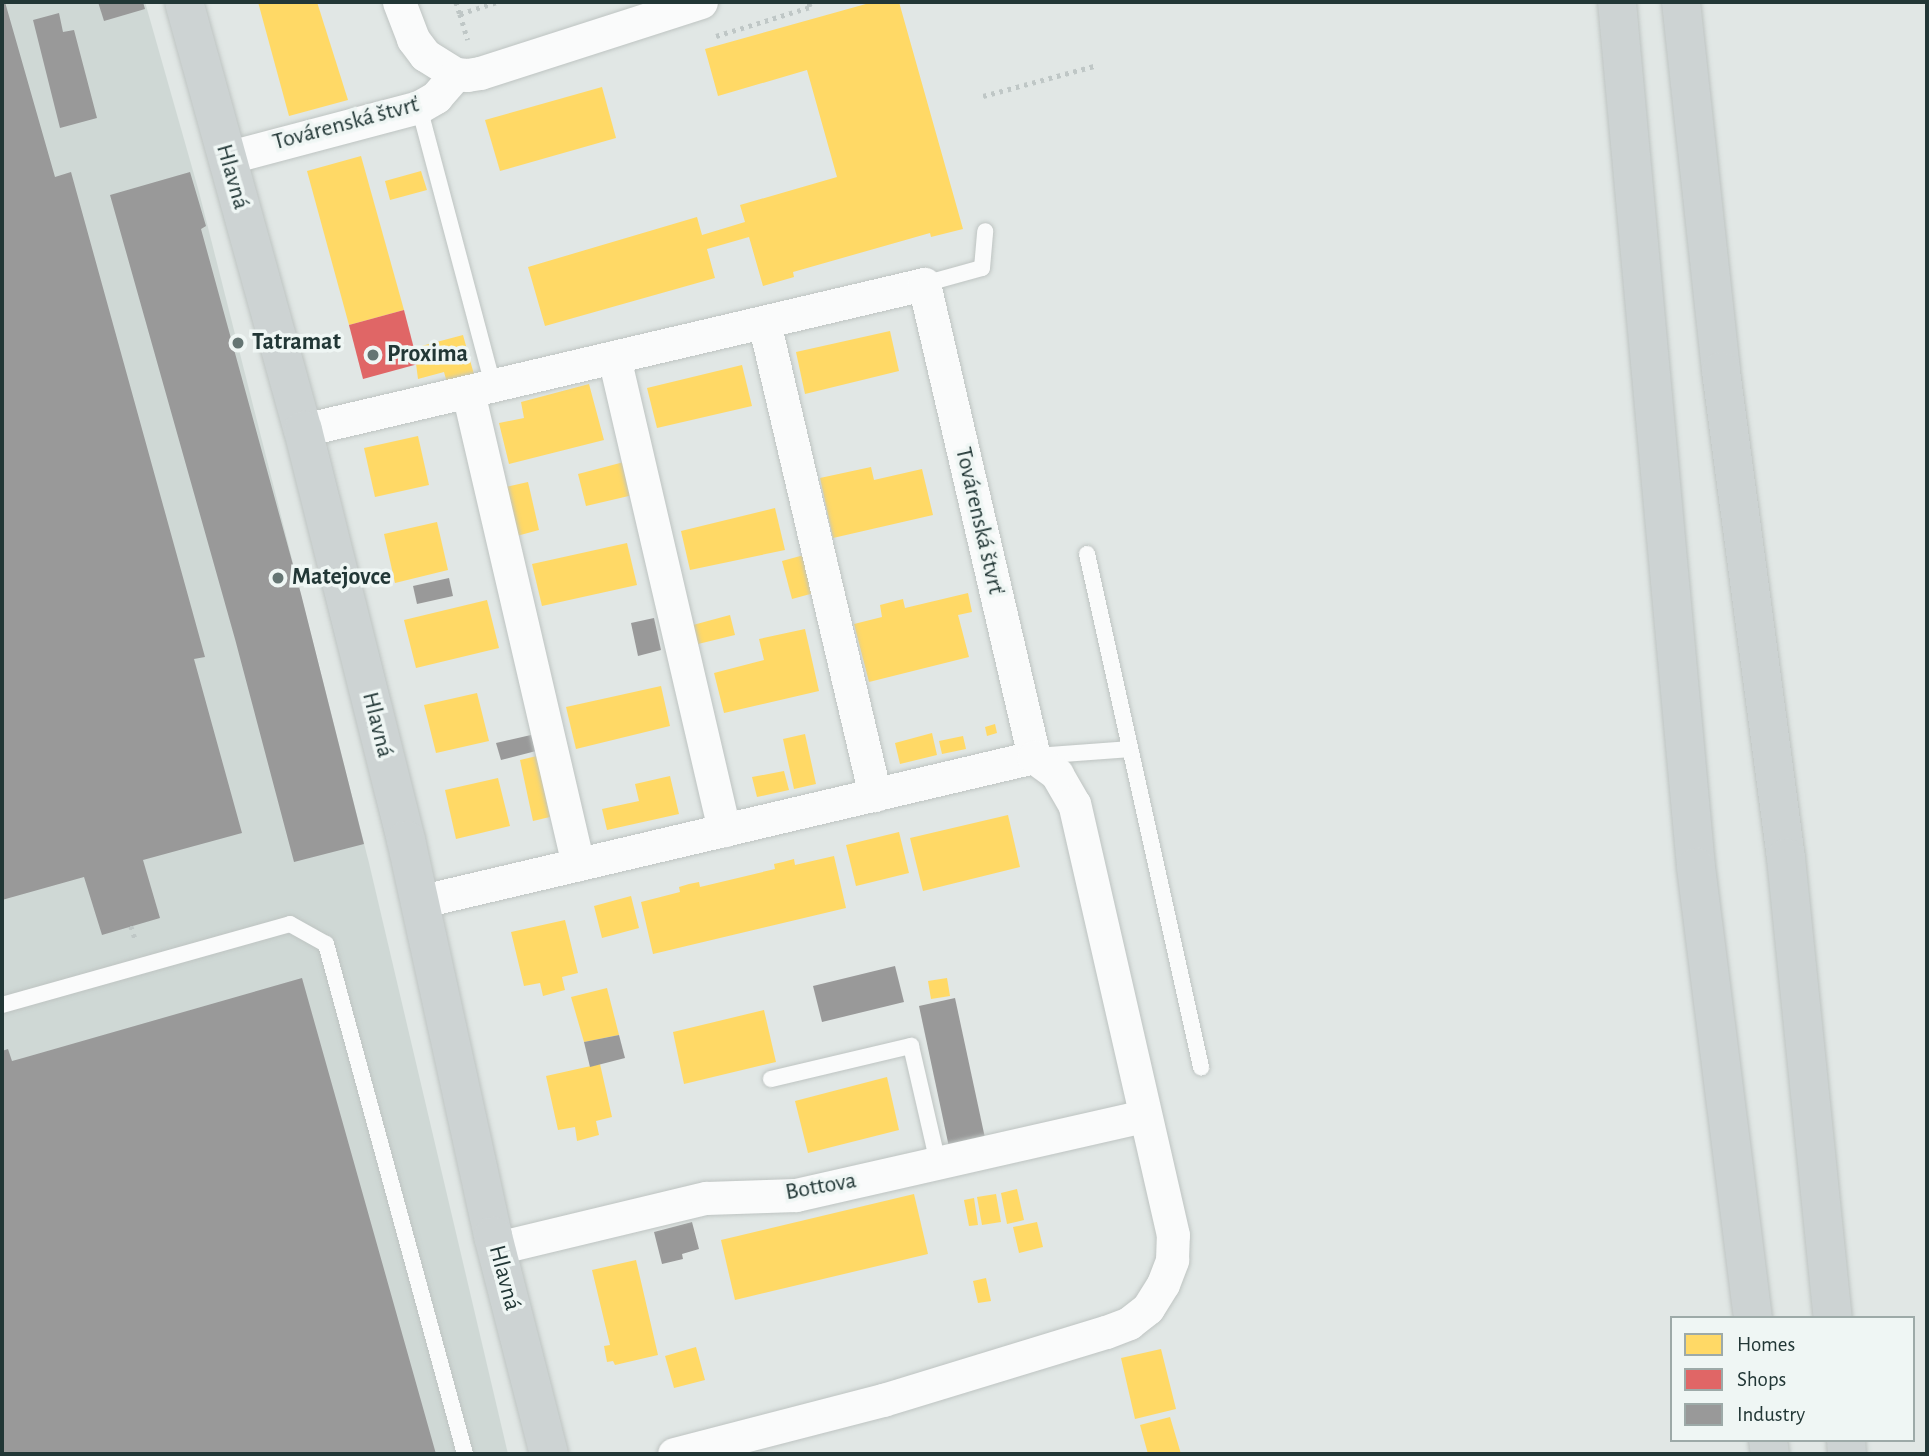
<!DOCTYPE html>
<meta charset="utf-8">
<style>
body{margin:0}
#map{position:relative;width:1929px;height:1456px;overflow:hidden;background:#e1e7e5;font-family:"Alegreya Sans",sans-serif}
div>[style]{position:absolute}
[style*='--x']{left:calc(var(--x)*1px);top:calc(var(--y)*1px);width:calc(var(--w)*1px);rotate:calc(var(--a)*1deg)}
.built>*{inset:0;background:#cfd8d5}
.homes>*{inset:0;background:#ffd966}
.shops>*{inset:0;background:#e06666}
.industry>*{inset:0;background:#999}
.path>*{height:4.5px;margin-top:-2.25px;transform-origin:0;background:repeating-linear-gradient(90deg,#bfc7c6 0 3.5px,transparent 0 8.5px)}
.roads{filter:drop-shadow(0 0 2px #bec4c2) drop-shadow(0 0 2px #bec4c2)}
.service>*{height:16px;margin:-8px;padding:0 8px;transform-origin:8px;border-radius:8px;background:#fafbfb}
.minor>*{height:33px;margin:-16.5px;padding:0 16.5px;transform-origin:16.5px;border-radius:16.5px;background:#fafbfb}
.primary>*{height:38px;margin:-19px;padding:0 19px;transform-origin:19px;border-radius:19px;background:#cdd3d3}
.dots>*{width:19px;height:19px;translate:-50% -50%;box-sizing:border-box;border:4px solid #eff6f4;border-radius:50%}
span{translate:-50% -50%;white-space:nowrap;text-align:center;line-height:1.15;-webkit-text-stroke:7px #eff6f4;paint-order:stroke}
.street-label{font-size:24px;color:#223736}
.poi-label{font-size:24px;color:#223736;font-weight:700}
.left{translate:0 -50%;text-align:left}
.frame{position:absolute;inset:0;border:4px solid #223736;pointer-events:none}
.legend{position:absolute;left:1670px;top:1316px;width:245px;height:126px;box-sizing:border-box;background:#eff6f4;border:2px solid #9daaa8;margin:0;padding:9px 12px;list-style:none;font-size:21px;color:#223736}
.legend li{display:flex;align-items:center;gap:14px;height:35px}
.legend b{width:35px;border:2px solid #9daaa8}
</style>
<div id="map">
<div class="built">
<div style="clip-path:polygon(2px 2px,145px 2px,199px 192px,369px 863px,508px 1454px,2px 1454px)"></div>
</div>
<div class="homes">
<div style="clip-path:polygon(258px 2px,317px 2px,348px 100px,289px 116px)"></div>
<div style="clip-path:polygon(873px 2px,899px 2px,963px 229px,931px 237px,930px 233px,793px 272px,794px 277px,763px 286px,749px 237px,707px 249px,715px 278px,545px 326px,528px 267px,697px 217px,702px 235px,745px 222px,740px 205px,837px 177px,807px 70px,718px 96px,705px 49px)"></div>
<div style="clip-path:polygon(602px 87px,616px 138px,500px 171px,485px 120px)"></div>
<div style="clip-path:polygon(361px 156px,404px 310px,349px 325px,307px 171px)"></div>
<div style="clip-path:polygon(421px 171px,427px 190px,390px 200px,385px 181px)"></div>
<div style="clip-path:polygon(890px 331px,899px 371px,805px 394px,796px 352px)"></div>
<div style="clip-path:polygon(463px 335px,475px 378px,448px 386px,444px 372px,418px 379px,414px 348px)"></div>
<div style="clip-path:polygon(742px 365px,752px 406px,657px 428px,647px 388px)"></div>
<div style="clip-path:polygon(589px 384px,604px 440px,509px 464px,499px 423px,524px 418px,521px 402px)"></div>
<div style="clip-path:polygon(418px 436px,429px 485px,375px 497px,364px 448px)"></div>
<div style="clip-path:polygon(624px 462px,633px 495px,586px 506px,578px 474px)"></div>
<div style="clip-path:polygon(871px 467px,874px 480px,922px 469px,933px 515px,833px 538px,820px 478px)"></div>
<div style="clip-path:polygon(528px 482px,539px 530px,513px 537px,501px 488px)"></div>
<div style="clip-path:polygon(775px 508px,785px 550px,690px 570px,681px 531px)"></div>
<div style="clip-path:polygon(437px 522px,448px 570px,395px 583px,384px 534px)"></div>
<div style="clip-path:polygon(627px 543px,637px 585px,542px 606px,532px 564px)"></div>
<div style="clip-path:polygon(804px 555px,814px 593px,792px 599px,782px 561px)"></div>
<div style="clip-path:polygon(968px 593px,972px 612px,958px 615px,969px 657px,869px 682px,854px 624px,882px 617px,880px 605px,903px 599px,905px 608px)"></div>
<div style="clip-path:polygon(487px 600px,499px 648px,416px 668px,404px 620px)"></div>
<div style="clip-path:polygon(730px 615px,735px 635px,698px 644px,693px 625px)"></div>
<div style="clip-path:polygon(805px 629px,819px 691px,724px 713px,714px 673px,764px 660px,759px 639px)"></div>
<div style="clip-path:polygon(661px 686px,670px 726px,576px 749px,566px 707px)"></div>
<div style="clip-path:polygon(477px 693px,489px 741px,436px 753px,424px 705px)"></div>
<div style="clip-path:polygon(995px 724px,997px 733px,987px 736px,985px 727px)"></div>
<div style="clip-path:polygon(932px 733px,937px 755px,900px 764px,895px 743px)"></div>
<div style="clip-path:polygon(805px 734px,816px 784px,794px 789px,783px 739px)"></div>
<div style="clip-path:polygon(963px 736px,966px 749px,942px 754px,939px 741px)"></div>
<div style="clip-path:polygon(537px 756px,550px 817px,533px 821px,520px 760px)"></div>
<div style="clip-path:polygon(784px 771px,789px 790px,757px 797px,752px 777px)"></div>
<div style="clip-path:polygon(670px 776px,679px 814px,607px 830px,602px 809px,639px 801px,635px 784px)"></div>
<div style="clip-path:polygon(498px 778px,510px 826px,456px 839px,445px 790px)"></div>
<div style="clip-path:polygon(1008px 815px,1020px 867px,923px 891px,910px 838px)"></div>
<div style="clip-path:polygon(899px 832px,909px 873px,856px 886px,846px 845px)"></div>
<div style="clip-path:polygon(834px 856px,846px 908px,653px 954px,641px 902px,680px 892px,679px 887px,689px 884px,699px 882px,700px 887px,775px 869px,774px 864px,783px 862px,794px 859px,795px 865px)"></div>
<div style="clip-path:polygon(631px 896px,639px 928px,602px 938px,594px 906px)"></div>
<div style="clip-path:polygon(565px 920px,578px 973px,562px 977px,565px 990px,543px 996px,540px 983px,524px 986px,511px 932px)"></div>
<div style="clip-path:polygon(947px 978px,950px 996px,931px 999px,928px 981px)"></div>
<div style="clip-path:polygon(607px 988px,619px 1035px,584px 1042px,571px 997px)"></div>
<div style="clip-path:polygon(764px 1010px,776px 1062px,684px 1084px,673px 1032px)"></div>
<div style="clip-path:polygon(600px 1064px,612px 1117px,596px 1121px,599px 1135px,577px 1141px,575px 1127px,558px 1130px,546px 1076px)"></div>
<div style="clip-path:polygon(887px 1077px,899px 1130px,808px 1153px,795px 1101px)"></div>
<div style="clip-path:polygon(1017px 1189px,1024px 1220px,1007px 1224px,1001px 1193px)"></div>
<div style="clip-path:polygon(914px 1194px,928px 1254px,735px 1300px,721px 1240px)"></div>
<div style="clip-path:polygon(996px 1194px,1001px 1222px,982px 1225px,977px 1197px)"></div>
<div style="clip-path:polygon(974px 1198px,978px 1225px,969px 1226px,964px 1200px)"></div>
<div style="clip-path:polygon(1037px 1222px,1043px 1247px,1019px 1253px,1013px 1227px)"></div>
<div style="clip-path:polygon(636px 1260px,658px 1355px,615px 1365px,613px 1361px,607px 1362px,604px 1346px,610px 1345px,592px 1270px)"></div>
<div style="clip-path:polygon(986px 1278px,991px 1301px,978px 1303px,973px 1281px)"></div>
<div style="clip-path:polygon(696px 1347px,705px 1380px,674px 1388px,665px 1356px)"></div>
<div style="clip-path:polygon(1161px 1349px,1176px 1409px,1135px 1419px,1121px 1358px)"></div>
<div style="clip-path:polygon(1170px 1417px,1181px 1454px,1148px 1454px,1140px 1425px)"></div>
</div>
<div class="shops">
<div style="clip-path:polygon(404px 310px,418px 364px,363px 379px,349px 325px)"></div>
</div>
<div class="industry">
<div style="clip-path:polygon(2px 2px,5px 2px,55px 177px,71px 172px,205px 657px,194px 659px,242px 833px,143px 860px,160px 918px,102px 935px,84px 877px,2px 900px)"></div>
<div style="clip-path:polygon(98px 2px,143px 2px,145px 9px,104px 21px)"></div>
<div style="clip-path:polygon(59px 13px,63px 32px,74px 30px,97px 118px,60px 128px,33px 20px)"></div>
<div style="clip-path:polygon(190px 172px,206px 226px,201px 229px,301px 594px,364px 844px,294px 862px,235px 639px,110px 195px)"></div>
<div style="clip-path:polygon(449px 578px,453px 596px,417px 604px,413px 586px)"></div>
<div style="clip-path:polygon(654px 618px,661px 650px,638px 656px,631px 623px)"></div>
<div style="clip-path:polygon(531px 735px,536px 751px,501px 760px,496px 743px)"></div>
<div style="clip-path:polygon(895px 966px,904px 1002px,822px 1022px,813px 986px)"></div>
<div style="clip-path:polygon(302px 978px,436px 1454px,2px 1454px,2px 1051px,8px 1049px,12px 1061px,23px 1058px)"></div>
<div style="clip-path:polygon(955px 998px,985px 1138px,949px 1147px,919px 1006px)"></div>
<div style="clip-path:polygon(619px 1035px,625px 1058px,590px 1067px,584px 1042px)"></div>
<div style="clip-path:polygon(692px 1222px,699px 1249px,682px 1254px,683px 1259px,662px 1264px,654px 1232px)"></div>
</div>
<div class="path">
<div style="--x:456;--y:2;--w:13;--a:72"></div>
<div style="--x:460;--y:14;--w:40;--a:-18"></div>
<div style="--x:460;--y:14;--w:27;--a:73"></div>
<div style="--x:716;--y:36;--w:98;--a:-17.1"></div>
<div style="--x:810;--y:7;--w:5;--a:-112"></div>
<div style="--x:983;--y:96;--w:115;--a:-15.1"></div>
<div style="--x:131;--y:926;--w:16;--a:72"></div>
</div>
<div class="roads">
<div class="service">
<div style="--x:419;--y:107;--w:289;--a:75.1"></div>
<div style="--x:924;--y:284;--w:60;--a:-15.4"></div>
<div style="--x:982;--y:268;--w:37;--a:-85"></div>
<div style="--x:1087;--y:554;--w:526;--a:77.47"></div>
<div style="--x:1037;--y:756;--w:93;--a:-4.3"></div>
<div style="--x:2;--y:1005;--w:299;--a:-15.7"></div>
<div style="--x:290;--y:924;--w:41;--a:29.1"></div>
<div style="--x:326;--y:944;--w:529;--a:74.75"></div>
<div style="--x:771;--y:1079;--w:144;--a:-13.3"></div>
<div style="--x:911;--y:1046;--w:120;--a:77"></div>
</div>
<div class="minor">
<div style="--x:399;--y:2;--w:40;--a:69"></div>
<div style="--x:413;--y:39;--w:20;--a:53"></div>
<div style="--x:425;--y:55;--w:36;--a:32"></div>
<div style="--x:456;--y:74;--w:11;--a:5"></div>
<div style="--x:467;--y:75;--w:13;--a:-9"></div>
<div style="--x:480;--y:73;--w:232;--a:-17.8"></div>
<div style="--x:226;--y:158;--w:200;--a:-14.8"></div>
<div style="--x:419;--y:107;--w:20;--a:-30"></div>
<div style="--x:436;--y:97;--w:30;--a:-49"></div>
<div style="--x:764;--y:322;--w:486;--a:76.8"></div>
<div style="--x:614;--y:357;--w:486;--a:76.9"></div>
<div style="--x:468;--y:392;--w:485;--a:76.9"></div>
<div style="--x:303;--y:430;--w:638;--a:-13.23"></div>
<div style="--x:924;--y:284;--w:486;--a:76.9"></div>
<div style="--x:418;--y:902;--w:633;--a:-13.25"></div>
<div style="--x:497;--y:1248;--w:215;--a:-13.5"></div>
<div style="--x:706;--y:1198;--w:90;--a:-1.9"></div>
<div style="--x:796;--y:1195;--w:357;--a:-12.8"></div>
<div style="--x:674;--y:1454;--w:216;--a:-14.5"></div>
<div style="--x:883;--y:1400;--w:233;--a:-17"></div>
<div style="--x:1106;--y:1332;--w:25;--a:-21"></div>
<div style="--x:1129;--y:1323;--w:24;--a:-38"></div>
<div style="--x:1148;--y:1308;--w:28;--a:-58"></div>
<div style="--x:1163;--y:1284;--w:26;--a:-69"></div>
<div style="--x:1172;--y:1260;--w:25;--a:-88"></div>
<div style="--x:1173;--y:1235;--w:442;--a:-102.9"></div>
<div style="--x:1074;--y:804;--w:34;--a:-120"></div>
<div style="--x:1057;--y:774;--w:29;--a:-144"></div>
</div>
<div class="primary">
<div style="--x:184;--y:2;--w:444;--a:74.5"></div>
<div style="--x:303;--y:430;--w:423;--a:75.9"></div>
<div style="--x:406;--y:840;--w:405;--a:77.6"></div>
<div style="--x:493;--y:1236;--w:225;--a:75.6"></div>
<div style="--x:1617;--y:2;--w:869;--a:84.78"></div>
<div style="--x:1696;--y:867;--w:455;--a:82.8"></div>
<div style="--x:1681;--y:2;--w:371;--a:83.8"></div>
<div style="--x:1721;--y:371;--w:491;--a:82.4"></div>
<div style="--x:1786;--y:858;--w:462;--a:84.2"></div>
<div style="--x:1768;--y:1440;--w:14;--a:82"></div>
<div style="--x:1846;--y:1440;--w:14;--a:86"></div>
</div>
</div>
<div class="dots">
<div style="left:238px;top:343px;background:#657573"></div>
<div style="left:373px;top:355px;background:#657573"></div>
<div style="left:278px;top:578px;background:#657573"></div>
</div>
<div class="street-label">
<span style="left:346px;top:124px;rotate:-15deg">Továrenská štvrť</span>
<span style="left:232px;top:177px;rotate:74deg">Hlavná</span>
<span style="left:979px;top:521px;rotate:77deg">Továrenská štvrť</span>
<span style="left:377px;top:725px;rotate:76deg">Hlavná</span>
<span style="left:821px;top:1187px;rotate:-10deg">Bottova</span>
<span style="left:504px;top:1278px;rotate:75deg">Hlavná</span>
</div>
<div class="poi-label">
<span class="left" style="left:252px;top:343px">Tatramat</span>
<span class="left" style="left:387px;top:355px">Proxima</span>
<span class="left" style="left:292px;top:578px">Matejovce</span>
</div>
<div class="frame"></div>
<ul class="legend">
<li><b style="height:19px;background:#ffd966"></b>Homes</li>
<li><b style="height:19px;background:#e06666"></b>Shops</li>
<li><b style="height:19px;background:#999"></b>Industry</li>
</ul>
</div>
